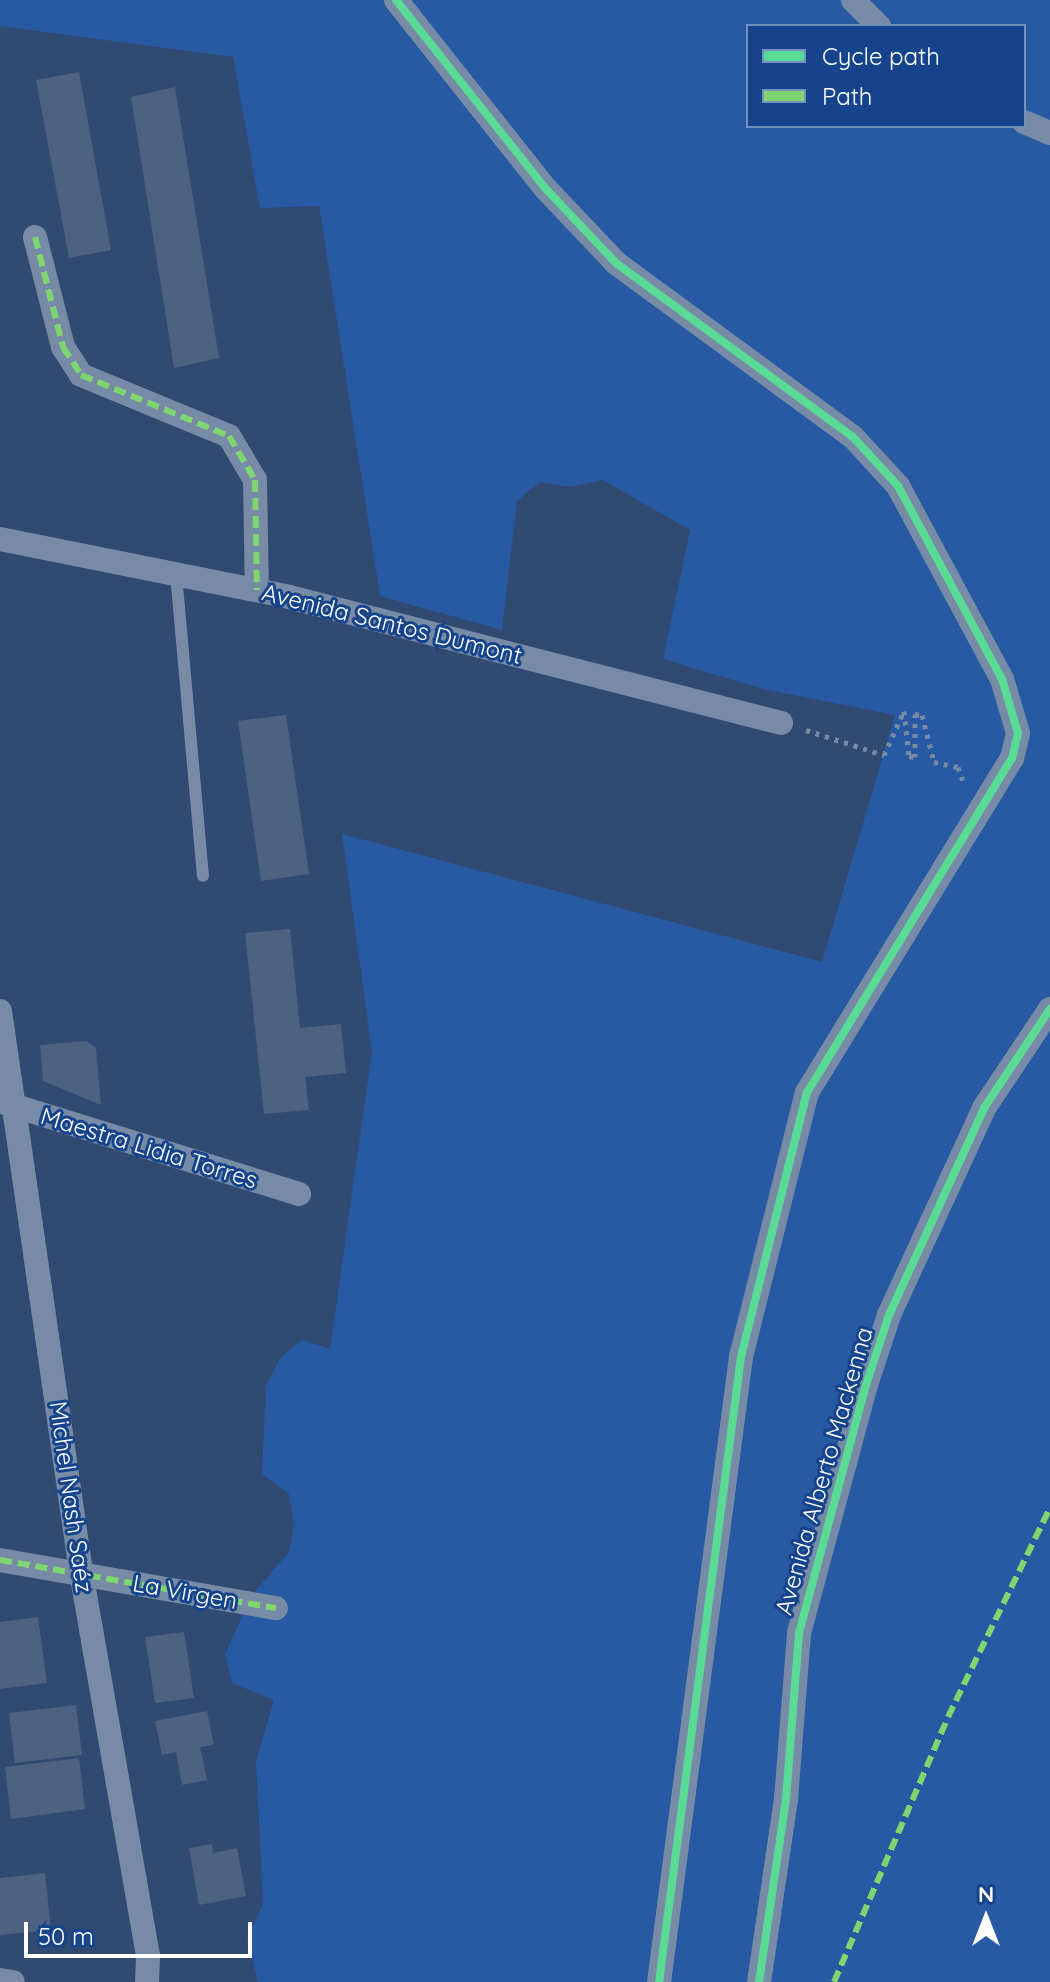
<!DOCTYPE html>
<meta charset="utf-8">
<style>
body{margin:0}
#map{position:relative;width:1050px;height:1982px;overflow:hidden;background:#304a71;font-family:Quicksand,sans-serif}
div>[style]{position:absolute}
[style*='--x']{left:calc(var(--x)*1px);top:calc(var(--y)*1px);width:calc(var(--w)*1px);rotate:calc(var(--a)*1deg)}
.green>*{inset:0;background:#285aa3}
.building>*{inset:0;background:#4d6281}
.path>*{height:5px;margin-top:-2.5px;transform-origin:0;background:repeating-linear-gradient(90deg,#778ba6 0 4px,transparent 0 10px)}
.lane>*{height:12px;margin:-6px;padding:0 6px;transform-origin:6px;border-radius:6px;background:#778ba6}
.street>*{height:24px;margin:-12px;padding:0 12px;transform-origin:12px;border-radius:12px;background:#778ba6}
.quiet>*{height:6px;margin-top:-3px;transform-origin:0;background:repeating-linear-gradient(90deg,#7fd670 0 12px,transparent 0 18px)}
.cycleway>*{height:8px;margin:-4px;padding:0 4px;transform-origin:4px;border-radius:4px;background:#5adb95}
span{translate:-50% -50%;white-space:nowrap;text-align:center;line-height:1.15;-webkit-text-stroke:6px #15448c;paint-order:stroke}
.street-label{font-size:24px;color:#fff}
.legend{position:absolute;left:746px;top:24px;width:280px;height:104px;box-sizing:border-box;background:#15448c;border:2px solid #738fba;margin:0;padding:10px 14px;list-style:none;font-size:24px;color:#fff}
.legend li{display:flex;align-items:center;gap:16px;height:40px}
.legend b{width:40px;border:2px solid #738fba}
.north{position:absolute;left:946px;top:1878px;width:80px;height:80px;-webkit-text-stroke:6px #15448c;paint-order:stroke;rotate:0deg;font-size:22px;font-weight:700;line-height:32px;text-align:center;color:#fff}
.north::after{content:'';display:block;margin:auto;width:28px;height:36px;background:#fff;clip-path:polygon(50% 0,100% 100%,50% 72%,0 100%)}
.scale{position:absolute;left:24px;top:1922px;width:228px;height:36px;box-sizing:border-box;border:4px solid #fff;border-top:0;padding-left:10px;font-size:24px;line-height:28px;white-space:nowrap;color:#fff;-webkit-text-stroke:6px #15448c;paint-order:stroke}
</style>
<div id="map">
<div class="green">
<div style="clip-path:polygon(evenodd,0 0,1050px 0,1050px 1982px,258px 1982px,247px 1938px,263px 1904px,256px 1761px,274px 1700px,232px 1683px,225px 1654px,252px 1595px,289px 1552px,294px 1525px,289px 1494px,262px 1474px,266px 1385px,281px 1357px,302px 1340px,330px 1349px,372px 1052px,342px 834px,822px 962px,895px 715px,763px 689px,663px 659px,690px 530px,603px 480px,570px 487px,540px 482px,517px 501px,502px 630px,380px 596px,319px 206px,260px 208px,233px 57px,0 26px,0 0,748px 26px,1024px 26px,1024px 126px,748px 126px,748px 26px)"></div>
</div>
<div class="building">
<div style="clip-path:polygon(79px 72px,111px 250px,69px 258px,36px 80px)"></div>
<div style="clip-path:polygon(175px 87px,219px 358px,174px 368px,131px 97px)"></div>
<div style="clip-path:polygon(286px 715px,309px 874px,261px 881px,238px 721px)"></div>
<div style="clip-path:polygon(290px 929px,300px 1028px,341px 1024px,346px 1073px,305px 1077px,309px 1110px,264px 1114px,245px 933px)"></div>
<div style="clip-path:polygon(87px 1041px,96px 1048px,101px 1105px,43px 1081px,40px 1045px)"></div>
<div style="clip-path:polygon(38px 1617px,47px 1683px,0 1689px,0 1622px)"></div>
<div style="clip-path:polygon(184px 1632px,194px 1698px,155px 1703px,145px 1637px)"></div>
<div style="clip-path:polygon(76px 1705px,82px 1755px,15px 1763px,9px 1713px)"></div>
<div style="clip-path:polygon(207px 1711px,214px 1745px,200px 1747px,207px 1780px,182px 1785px,176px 1752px,162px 1755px,155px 1721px)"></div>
<div style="clip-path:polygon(79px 1758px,85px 1809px,11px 1819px,5px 1767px)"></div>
<div style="clip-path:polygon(212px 1844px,213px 1853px,237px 1848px,246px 1896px,199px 1905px,189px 1848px)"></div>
<div style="clip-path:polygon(45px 1873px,51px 1930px,0 1935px,0 1878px)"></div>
</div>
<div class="path">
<div style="--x:806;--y:730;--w:82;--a:17.8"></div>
<div style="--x:884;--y:755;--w:48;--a:-65.6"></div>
<div style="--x:904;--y:711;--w:45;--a:83.7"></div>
<div style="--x:909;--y:756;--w:6;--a:9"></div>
<div style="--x:915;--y:757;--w:43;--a:-90"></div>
<div style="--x:915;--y:714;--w:7;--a:8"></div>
<div style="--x:922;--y:715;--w:49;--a:75.7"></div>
<div style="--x:934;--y:762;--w:25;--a:12"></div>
<div style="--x:958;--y:767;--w:18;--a:71"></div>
</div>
<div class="lane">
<div style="--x:176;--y:574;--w:303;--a:84.9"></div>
</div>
<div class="street">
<div style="--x:396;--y:0;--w:241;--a:51.6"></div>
<div style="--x:546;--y:189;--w:102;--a:46.6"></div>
<div style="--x:616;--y:263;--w:294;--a:36.3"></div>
<div style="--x:853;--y:437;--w:67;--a:47.4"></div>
<div style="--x:898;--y:486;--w:219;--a:61.7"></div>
<div style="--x:1002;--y:679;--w:56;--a:73.5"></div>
<div style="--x:1018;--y:733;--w:26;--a:103"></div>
<div style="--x:1012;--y:758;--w:392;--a:121.5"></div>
<div style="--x:807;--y:1092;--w:273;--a:104"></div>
<div style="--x:741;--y:1357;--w:630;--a:97.47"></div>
<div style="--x:853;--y:0;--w:37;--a:45"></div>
<div style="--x:1024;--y:122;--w:28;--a:23"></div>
<div style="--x:35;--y:237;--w:114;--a:75.7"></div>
<div style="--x:63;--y:347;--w:33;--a:57"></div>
<div style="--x:81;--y:375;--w:160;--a:22.4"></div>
<div style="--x:229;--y:436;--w:51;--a:59.4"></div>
<div style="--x:255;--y:480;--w:110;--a:89"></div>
<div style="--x:0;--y:539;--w:295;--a:11.3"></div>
<div style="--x:289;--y:597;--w:508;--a:14.36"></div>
<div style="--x:0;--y:1011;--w:567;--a:81.78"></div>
<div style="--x:81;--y:1572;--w:389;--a:80.1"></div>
<div style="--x:148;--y:1955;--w:27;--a:92"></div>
<div style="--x:2;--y:1102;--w:311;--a:17.2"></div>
<div style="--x:0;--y:1560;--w:280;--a:9.9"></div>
<div style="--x:0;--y:1980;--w:13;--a:9"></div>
<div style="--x:759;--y:1982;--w:185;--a:-81.6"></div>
<div style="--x:786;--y:1799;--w:167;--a:-85.5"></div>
<div style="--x:799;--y:1633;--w:257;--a:-74.9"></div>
<div style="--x:866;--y:1385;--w:74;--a:-71.8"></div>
<div style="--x:889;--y:1315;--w:228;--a:-65.3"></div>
<div style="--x:984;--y:1108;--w:119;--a:-56.3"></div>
</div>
<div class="quiet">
<div style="--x:35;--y:237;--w:114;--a:75.7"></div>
<div style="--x:63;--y:347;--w:33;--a:57"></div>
<div style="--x:81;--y:375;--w:160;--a:22.4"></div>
<div style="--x:229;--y:436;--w:51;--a:59.4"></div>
<div style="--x:255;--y:480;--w:110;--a:89"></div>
<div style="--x:0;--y:1560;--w:280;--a:9.9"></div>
<div style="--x:834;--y:1982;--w:288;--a:-66.7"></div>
<div style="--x:948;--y:1717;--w:233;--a:-64"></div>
</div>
<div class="cycleway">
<div style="--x:396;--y:0;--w:241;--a:51.6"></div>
<div style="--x:546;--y:189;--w:102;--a:46.6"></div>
<div style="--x:616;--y:263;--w:294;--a:36.3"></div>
<div style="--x:853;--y:437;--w:67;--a:47.4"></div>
<div style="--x:898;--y:486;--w:219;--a:61.7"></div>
<div style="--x:1002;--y:679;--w:56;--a:73.5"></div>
<div style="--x:1018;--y:733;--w:26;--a:103"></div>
<div style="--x:1012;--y:758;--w:392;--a:121.5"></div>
<div style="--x:807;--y:1092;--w:273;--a:104"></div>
<div style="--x:741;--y:1357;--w:630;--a:97.47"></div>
<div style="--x:759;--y:1982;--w:185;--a:-81.6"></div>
<div style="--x:786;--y:1799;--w:167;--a:-85.5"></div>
<div style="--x:799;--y:1633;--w:257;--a:-74.9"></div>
<div style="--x:866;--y:1385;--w:74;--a:-71.8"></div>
<div style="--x:889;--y:1315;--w:228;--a:-65.3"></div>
<div style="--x:984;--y:1108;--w:119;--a:-56.3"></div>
</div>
<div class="street-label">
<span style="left:392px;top:624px;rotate:14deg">Avenida Santos Dumont</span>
<span style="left:149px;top:1148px;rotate:17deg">Maestra Lidia Torres</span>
<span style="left:824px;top:1471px;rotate:-74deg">Avenida Alberto Mackenna</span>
<span style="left:71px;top:1497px;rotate:82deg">Michel Nash Saéz</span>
<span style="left:185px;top:1592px;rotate:10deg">La Virgen</span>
</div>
<ul class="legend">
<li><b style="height:10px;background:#5adb95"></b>Cycle path</li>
<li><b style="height:10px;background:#7fd670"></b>Path</li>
</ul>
<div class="north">N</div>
<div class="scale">50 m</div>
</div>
